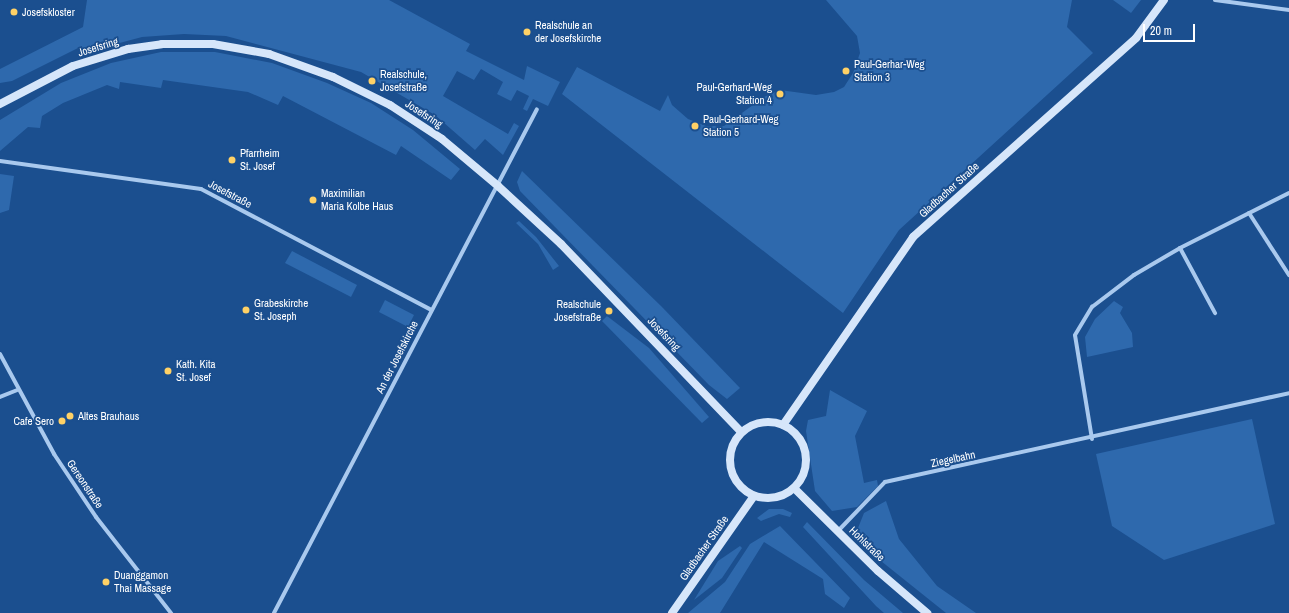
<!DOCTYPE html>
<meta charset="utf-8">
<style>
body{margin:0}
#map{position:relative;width:1289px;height:613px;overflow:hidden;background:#1b4f8f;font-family:"Archivo Narrow",sans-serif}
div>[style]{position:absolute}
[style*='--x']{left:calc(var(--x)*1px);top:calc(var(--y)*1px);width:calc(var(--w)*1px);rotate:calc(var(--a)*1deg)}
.green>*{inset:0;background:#2e69ad}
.street>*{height:4px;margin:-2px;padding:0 2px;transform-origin:2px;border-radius:2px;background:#a9c9ee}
.secondary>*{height:8px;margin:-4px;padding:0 4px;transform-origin:4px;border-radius:4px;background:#d6e6fa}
.secondary>.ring{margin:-4px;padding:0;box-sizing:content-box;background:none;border:8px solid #d6e6fa;border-radius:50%}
.dots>*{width:11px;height:11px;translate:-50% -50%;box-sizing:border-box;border:2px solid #1b4f8f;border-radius:50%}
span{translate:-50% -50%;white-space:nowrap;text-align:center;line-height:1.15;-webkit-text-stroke:3.5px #1b4f8f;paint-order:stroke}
.poi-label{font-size:11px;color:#fff}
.left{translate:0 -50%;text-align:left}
.right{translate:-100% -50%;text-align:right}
.street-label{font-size:11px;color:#fff}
.scale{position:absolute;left:1143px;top:24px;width:52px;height:18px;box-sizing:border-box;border:2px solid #fff;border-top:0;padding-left:5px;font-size:12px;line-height:14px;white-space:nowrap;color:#fff;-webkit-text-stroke:3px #1b4f8f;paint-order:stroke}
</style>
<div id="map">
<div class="green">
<div style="clip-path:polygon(87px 0,389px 0,470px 44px,466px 51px,524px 80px,527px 66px,560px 82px,548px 106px,533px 99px,527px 111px,523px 109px,529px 96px,517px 90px,511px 101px,497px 94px,503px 82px,481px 69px,474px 80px,457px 71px,443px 96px,508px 134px,514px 123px,519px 126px,503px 155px,485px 139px,475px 150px,435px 115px,361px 72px,226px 36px,184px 34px,142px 37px,97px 49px,78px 48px,12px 81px,0 83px,0 69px,83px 27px)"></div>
<div style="clip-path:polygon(826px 0,1072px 0,1067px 27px,1093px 53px,899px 230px,843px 313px,562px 94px,577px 67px,660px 111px,668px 95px,672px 105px,688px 119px,706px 126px,724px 126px,764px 97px,780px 90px,816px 95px,834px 92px,844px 87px,853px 73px,860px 53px,857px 36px)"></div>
<div style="clip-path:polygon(1113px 0,1141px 0,1131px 13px)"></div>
<div style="clip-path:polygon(161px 52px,215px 52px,272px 63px,327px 83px,371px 103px,413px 130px,460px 169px,451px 180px,401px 146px,396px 155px,283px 96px,278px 105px,248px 92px,163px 80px,161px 88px,120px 82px,119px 89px,107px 85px,63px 103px,42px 116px,40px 128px,28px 127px,0 151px,0 120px,61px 83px,111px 63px)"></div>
<div style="clip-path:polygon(522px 171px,662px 307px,740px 388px,727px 399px,709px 385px,520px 191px,517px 182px)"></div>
<div style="clip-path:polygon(0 174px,14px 176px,9px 210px,0 213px)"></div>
<div style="clip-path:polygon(519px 221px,536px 237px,559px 266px,553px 270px,538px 244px,516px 223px)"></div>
<div style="clip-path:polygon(292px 251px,357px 285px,351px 297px,285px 263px)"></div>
<div style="clip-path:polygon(385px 300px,414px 315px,408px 327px,379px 312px)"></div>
<div style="clip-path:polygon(1114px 301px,1123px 307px,1120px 313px,1132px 333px,1133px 347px,1087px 357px,1085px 337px,1095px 319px)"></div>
<div style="clip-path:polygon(607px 316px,649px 348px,709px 417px,702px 423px,602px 321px)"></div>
<div style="clip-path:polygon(830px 390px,867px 411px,855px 436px,864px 483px,877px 480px,878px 486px,857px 507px,832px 511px,815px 491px,806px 431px,808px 420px,826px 416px)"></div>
<div style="clip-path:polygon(1252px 419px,1275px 524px,1164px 560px,1112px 526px,1096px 454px)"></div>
<div style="clip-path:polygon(886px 501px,899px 539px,937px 586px,976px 613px,946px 613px,881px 561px,856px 533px,864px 513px)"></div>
<div style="clip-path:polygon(769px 509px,783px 509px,792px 513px,790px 517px,779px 514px,761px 521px,757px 518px)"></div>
<div style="clip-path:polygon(807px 522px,864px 580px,903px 613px,884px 613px,876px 606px,803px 527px)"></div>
<div style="clip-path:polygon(780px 526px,850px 598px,844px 608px,825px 594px,823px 579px,764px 542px,720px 613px,688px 613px,725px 582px,750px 544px)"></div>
<div style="clip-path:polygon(740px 546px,742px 548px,722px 578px,694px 600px,718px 561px)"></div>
</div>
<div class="street">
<div style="--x:1215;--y:0;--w:75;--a:7.7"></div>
<div style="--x:0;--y:161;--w:203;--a:7.9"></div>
<div style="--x:201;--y:189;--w:260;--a:27.7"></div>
<div style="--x:1249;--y:213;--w:74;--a:57.2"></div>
<div style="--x:1180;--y:248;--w:74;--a:61.7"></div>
<div style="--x:0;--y:354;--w:114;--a:61.6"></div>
<div style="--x:54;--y:454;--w:76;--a:56.3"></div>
<div style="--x:96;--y:517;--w:122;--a:52"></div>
<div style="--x:0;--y:397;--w:18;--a:-22"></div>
<div style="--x:1092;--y:439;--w:105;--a:-99.3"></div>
<div style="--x:1075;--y:335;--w:33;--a:-59"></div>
<div style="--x:1092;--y:307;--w:53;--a:-37.3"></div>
<div style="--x:1134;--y:275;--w:53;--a:-30.4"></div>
<div style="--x:1180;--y:248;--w:122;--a:-26.8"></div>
<div style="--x:838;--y:531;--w:68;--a:-46.2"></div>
<div style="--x:885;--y:482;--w:414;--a:-12.4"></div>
<div style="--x:274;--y:613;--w:568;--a:-62.44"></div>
</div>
<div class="secondary">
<div style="--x:0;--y:104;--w:82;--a:-27.5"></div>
<div style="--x:73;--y:66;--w:58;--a:-17.2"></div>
<div style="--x:128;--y:49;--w:34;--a:-8"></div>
<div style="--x:162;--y:44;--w:51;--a:0"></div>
<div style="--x:213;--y:44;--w:57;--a:10.1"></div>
<div style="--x:269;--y:54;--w:68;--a:19.8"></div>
<div style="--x:333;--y:77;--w:64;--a:26.2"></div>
<div style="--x:390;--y:105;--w:62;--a:33.2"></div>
<div style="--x:442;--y:139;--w:73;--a:40"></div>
<div style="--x:498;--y:186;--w:86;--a:42.6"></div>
<div style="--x:561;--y:244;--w:260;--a:46.2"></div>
<div class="ring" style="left:730px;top:422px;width:68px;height:68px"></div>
<div style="--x:783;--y:425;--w:229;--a:-55.3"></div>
<div style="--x:913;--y:237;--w:299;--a:-41.7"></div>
<div style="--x:1136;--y:38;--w:47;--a:-53.6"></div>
<div style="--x:794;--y:488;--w:118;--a:44.7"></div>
<div style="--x:878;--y:571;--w:65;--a:40.6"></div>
<div style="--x:672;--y:613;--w:143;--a:-55"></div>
</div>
<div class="dots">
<div style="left:14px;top:12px;background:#ffd166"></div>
<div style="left:527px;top:32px;background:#ffd166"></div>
<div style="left:846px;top:71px;background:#ffd166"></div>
<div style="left:372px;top:81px;background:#ffd166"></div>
<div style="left:780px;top:94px;background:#ffd166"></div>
<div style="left:695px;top:126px;background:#ffd166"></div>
<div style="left:232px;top:160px;background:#ffd166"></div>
<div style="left:313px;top:200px;background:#ffd166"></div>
<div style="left:246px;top:310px;background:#ffd166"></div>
<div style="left:609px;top:311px;background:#ffd166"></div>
<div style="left:168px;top:371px;background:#ffd166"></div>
<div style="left:70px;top:416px;background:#ffd166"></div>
<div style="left:62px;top:421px;background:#ffd166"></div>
<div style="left:106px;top:582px;background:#ffd166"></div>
</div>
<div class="poi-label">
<span class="left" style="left:22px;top:12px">Josefskloster</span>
<span class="left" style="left:535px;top:32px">Realschule an<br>der Josefskirche</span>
<span class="left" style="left:854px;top:71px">Paul-Gerhar-Weg<br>Station 3</span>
<span class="left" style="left:380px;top:81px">Realschule,<br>Josefstraße</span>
<span class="right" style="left:772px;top:94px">Paul-Gerhard-Weg<br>Station 4</span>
<span class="left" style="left:703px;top:126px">Paul-Gerhard-Weg<br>Station 5</span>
<span class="left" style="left:240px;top:160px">Pfarrheim<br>St. Josef</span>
<span class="left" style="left:321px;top:200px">Maximilian<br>Maria Kolbe Haus</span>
<span class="left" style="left:254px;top:310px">Grabeskirche<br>St. Joseph</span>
<span class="right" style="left:601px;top:311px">Realschule<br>Josefstraße</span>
<span class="left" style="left:176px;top:371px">Kath. Kita<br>St. Josef</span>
<span class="left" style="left:78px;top:416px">Altes Brauhaus</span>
<span class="right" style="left:54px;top:421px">Cafe Sero</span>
<span class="left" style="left:114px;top:582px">Duanggamon<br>Thai Massage</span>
</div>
<div class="street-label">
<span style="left:98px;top:47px;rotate:-17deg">Josefsring</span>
<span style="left:424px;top:114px;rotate:33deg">Josefsring</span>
<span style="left:949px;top:190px;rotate:-42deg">Gladbacher Straße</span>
<span style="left:230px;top:194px;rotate:28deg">Josefstraße</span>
<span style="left:664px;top:334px;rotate:46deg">Josefsring</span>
<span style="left:397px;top:357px;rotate:-63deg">An der Josefskirche</span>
<span style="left:953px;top:459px;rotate:-12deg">Ziegelbahn</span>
<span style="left:85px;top:484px;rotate:56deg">Gereonstraße</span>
<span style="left:867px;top:544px;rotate:44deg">Hohlstraße</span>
<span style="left:704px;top:548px;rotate:-55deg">Gladbacher Straße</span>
</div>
<div class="scale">20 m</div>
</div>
